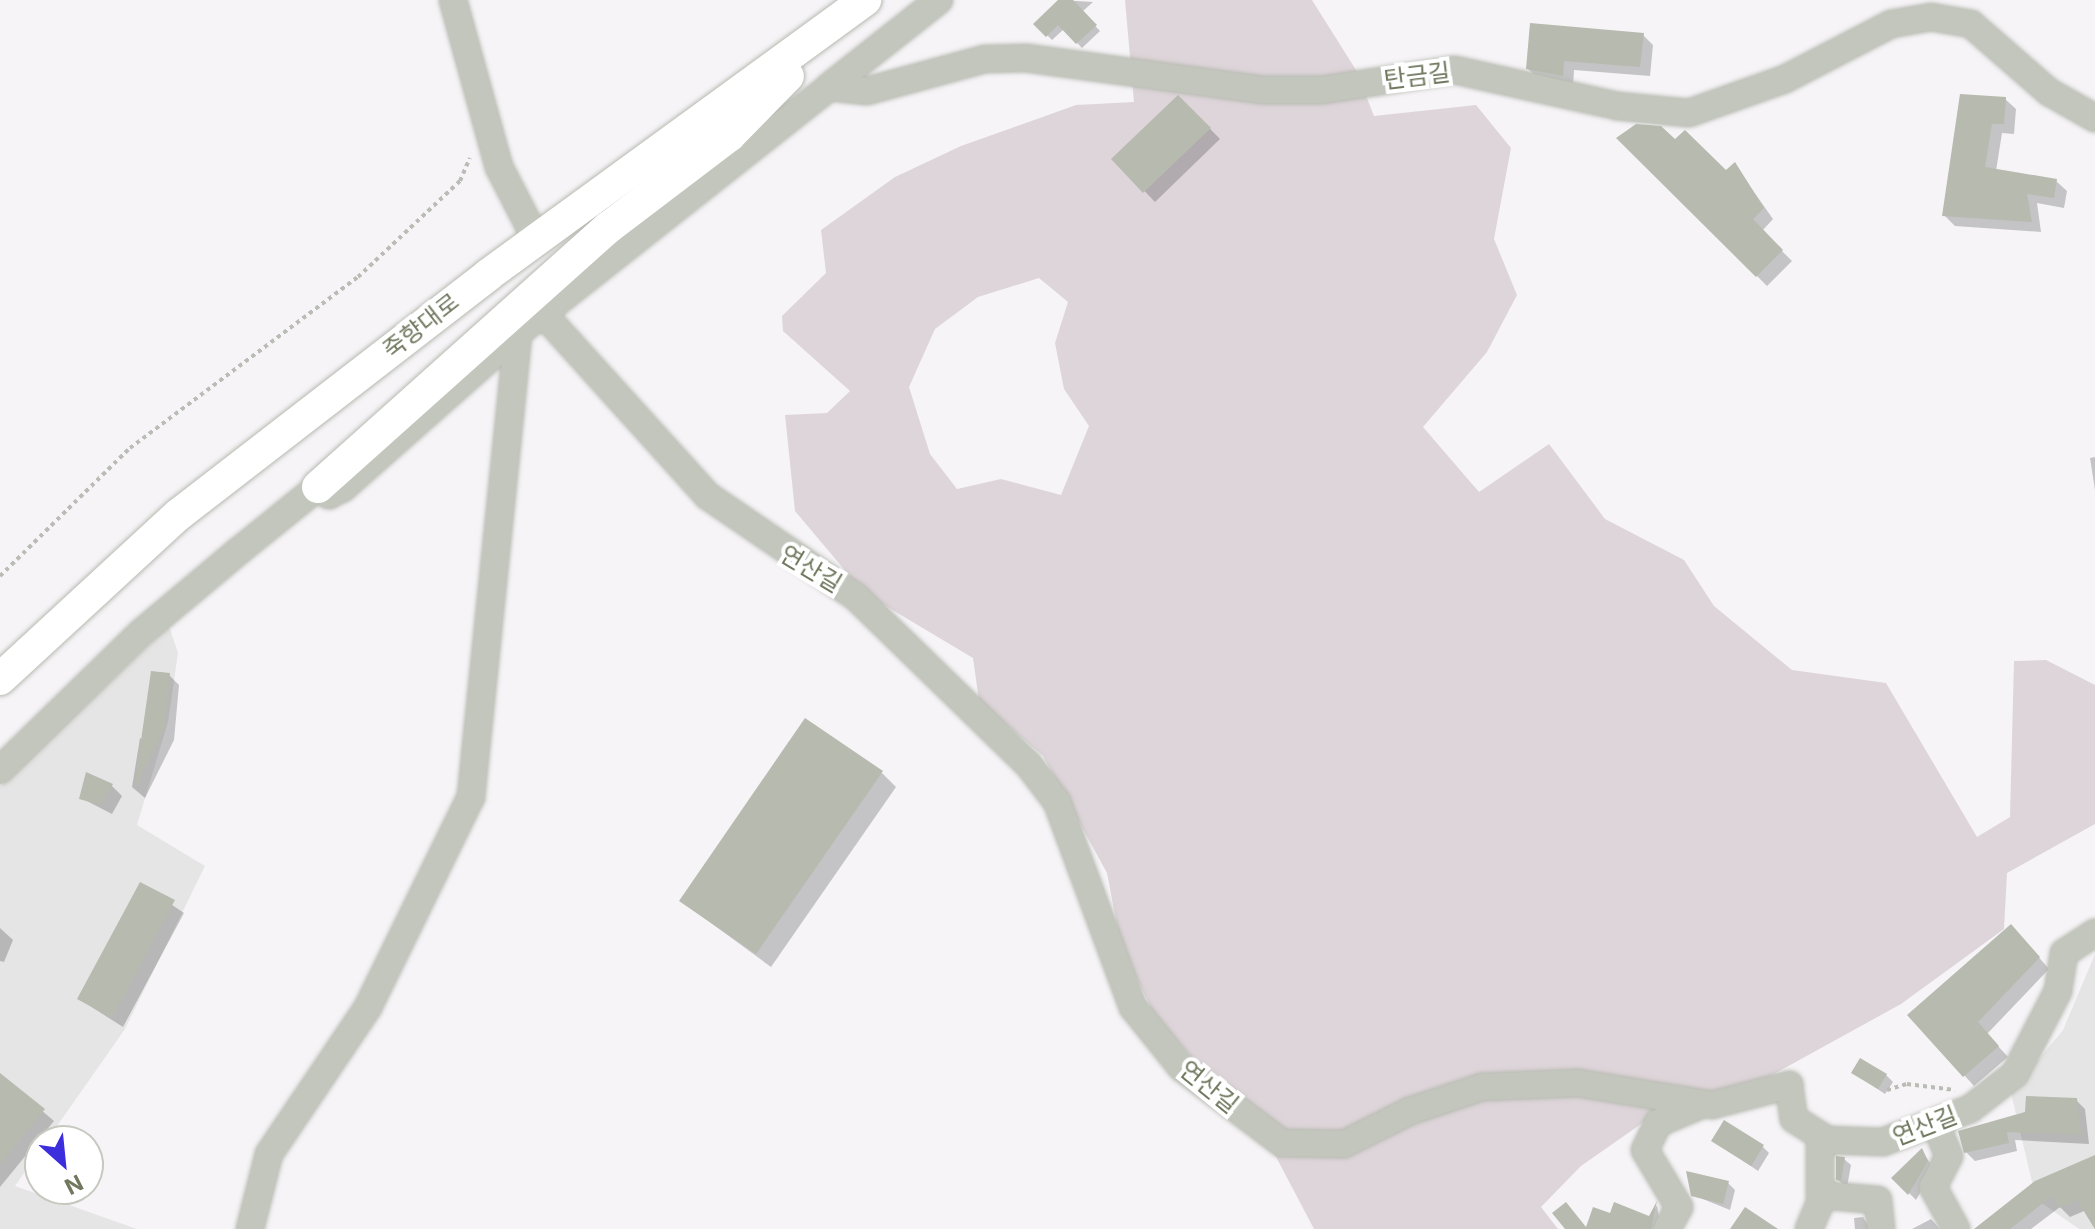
<!DOCTYPE html>
<meta charset="utf-8">
<style>
body{margin:0}
#map{position:relative;width:2095px;height:1229px;overflow:hidden;background:#f6f4f7;font-family:Inter,"Noto Sans KR",sans-serif}
div>[style]{position:absolute}
[style*='--x']{left:calc(var(--x)*1px);top:calc(var(--y)*1px);width:calc(var(--w)*1px);rotate:calc(var(--a)*1deg)}
.built>*{inset:0;background:#e6e5e5}
.green>*{inset:0;background:#ded5da}
.shadow>*{inset:0;background:#0003}
.building>*{inset:0;background:#b7baae}
.path>*{height:4px;margin-top:-2px;transform-origin:0;background:repeating-linear-gradient(90deg,#babcb6 0 4px,transparent 0 8px)}
.roads{filter:drop-shadow(0 0 2px #b7bab1) drop-shadow(0 0 2px #b7bab1)}
.minor>*{height:26px;margin:-13px;padding:0 13px;transform-origin:13px;border-radius:13px;background:#c3c6bd}
.major>*{height:32px;margin:-16px;padding:0 16px;transform-origin:16px;border-radius:16px;background:#fff}
span{translate:-50% -50%;white-space:nowrap;text-align:center;line-height:1.15;-webkit-text-stroke:8px #fff;paint-order:stroke}
.street-label{font-size:24px;color:#70785e}
.north{position:absolute;left:24px;top:1125px;width:80px;height:80px;box-sizing:border-box;background:#fff;border:2px solid #c6c9bf;border-radius:50%;rotate:153deg;font-size:22px;font-weight:700;line-height:32px;text-align:center;color:#70785e}
.north::after{content:'';display:block;margin:auto;width:28px;height:36px;background:#3c2ddd;clip-path:polygon(50% 0,100% 100%,50% 72%,0 100%)}
</style>
<div id="map">
<div class="built">
<div style="clip-path:polygon(169px 626px,178px 653px,168px 722px,137px 825px,205px 866px,125px 1029px,15px 1186px,137px 1229px,0 1229px,0 787px)"></div>
<div style="clip-path:polygon(2095px 954px,2095px 1229px,2079px 1229px,2036px 1199px,2011px 1093px,2063px 1030px)"></div>
</div>
<div class="green">
<div style="clip-path:polygon(evenodd,1125px 0,1312px 0,1356px 70px,1374px 116px,1476px 105px,1511px 148px,1494px 239px,1517px 295px,1487px 352px,1423px 427px,1479px 492px,1549px 444px,1605px 519px,1684px 560px,1714px 606px,1792px 670px,1886px 683px,1977px 837px,2010px 817px,2014px 661px,2046px 660px,2095px 685px,2095px 824px,2007px 873px,2004px 929px,1901px 1004px,1745px 1090px,1654px 1115px,1581px 1166px,1541px 1207px,1558px 1229px,1314px 1229px,1274px 1153px,1154px 1014px,1121px 946px,1107px 873px,1043px 756px,979px 701px,973px 658px,864px 593px,795px 511px,785px 415px,827px 413px,850px 391px,783px 331px,782px 316px,826px 273px,821px 230px,895px 177px,961px 146px,1076px 105px,1134px 102px,1125px 0,1039px 278px,1068px 302px,1055px 343px,1064px 389px,1089px 426px,1061px 495px,1001px 479px,957px 489px,930px 454px,909px 387px,935px 329px,978px 297px,1039px 278px)"></div>
</div>
<div class="shadow">
<div style="clip-path:polygon(1060px 0,1093px 2px,1082px 12px,1100px 31px,1082px 48px,1064px 29px,1052px 40px,1036px 24px)"></div>
<div style="clip-path:polygon(1643px 35px,1653px 45px,1650px 76px,1574px 70px,1573px 86px,1539px 79px,1528px 69px)"></div>
<div style="clip-path:polygon(1180px 98px,1220px 139px,1155px 202px,1114px 159px)"></div>
<div style="clip-path:polygon(2005px 99px,2016px 109px,2014px 134px,2002px 133px,1996px 171px,2056px 181px,2067px 191px,2064px 208px,2037px 203px,2041px 232px,1955px 226px,1944px 215px)"></div>
<div style="clip-path:polygon(1619px 138px,1675px 142px,1726px 172px,1735px 165px,1773px 219px,1762px 231px,1792px 261px,1767px 286px)"></div>
<div style="clip-path:polygon(2095px 457px,2095px 490px,2090px 458px)"></div>
<div style="clip-path:polygon(169px 675px,179px 685px,174px 740px,145px 798px,132px 787px,140px 738px,146px 741px)"></div>
<div style="clip-path:polygon(882px 773px,896px 787px,771px 967px,681px 901px)"></div>
<div style="clip-path:polygon(112px 786px,122px 796px,112px 814px,81px 798px)"></div>
<div style="clip-path:polygon(141px 884px,184px 913px,123px 1027px,79px 999px)"></div>
<div style="clip-path:polygon(0 928px,13px 940px,4px 962px,0 961px)"></div>
<div style="clip-path:polygon(2021px 937px,2049px 969px,1987px 1034px,2008px 1057px,1974px 1086px,1910px 1015px)"></div>
<div style="clip-path:polygon(1853px 1073px,1886px 1075px,1893px 1082px,1885px 1094px)"></div>
<div style="clip-path:polygon(6px 1080px,54px 1121px,0 1187px,0 1087px)"></div>
<div style="clip-path:polygon(2076px 1100px,2085px 1109px,2089px 1144px,2015px 1140px,2017px 1151px,1975px 1161px,1966px 1152px,1961px 1132px)"></div>
<div style="clip-path:polygon(1714px 1141px,1763px 1147px,1769px 1153px,1758px 1171px)"></div>
<div style="clip-path:polygon(1922px 1151px,1934px 1169px,1916px 1200px,1894px 1178px)"></div>
<div style="clip-path:polygon(2095px 1158px,2095px 1229px,2084px 1211px,2070px 1217px,2060px 1207px,2031px 1229px,1983px 1229px)"></div>
<div style="clip-path:polygon(1844px 1159px,1851px 1165px,1847px 1187px,1838px 1180px)"></div>
<div style="clip-path:polygon(1728px 1183px,1735px 1190px,1730px 1210px,1693px 1195px)"></div>
<div style="clip-path:polygon(1657px 1205px,1661px 1229px,1587px 1229px,1611px 1216px,1650px 1219px)"></div>
<div style="clip-path:polygon(1863px 1217px,1870px 1229px,1855px 1229px,1854px 1218px)"></div>
<div style="clip-path:polygon(1931px 1219px,1940px 1229px,1912px 1229px)"></div>
</div>
<div class="building">
<div style="clip-path:polygon(1058px 0,1073px 0,1097px 25px,1076px 44px,1058px 25px,1046px 37px,1033px 24px)"></div>
<div style="clip-path:polygon(1530px 23px,1644px 33px,1640px 67px,1564px 61px,1563px 76px,1526px 69px)"></div>
<div style="clip-path:polygon(1960px 94px,2006px 97px,2004px 124px,1992px 124px,1985px 167px,2057px 179px,2054px 198px,2027px 194px,2032px 222px,1942px 216px)"></div>
<div style="clip-path:polygon(1178px 95px,1211px 128px,1143px 193px,1111px 159px)"></div>
<div style="clip-path:polygon(1636px 124px,1661px 126px,1675px 139px,1685px 130px,1726px 170px,1735px 162px,1764px 208px,1753px 219px,1783px 250px,1756px 277px,1616px 138px)"></div>
<div style="clip-path:polygon(151px 671px,170px 673px,164px 729px,134px 789px)"></div>
<div style="clip-path:polygon(805px 718px,883px 771px,756px 954px,679px 901px)"></div>
<div style="clip-path:polygon(86px 772px,113px 784px,101px 805px,79px 799px)"></div>
<div style="clip-path:polygon(140px 882px,175px 900px,112px 1018px,77px 999px)"></div>
<div style="clip-path:polygon(2011px 924px,2040px 957px,1978px 1022px,1999px 1046px,1963px 1077px,1907px 1015px)"></div>
<div style="clip-path:polygon(1860px 1058px,1887px 1074px,1878px 1089px,1851px 1073px)"></div>
<div style="clip-path:polygon(0 1073px,45px 1109px,0 1164px)"></div>
<div style="clip-path:polygon(2026px 1096px,2077px 1098px,2081px 1135px,2007px 1132px,2009px 1143px,1964px 1153px,1958px 1131px,2025px 1112px)"></div>
<div style="clip-path:polygon(1724px 1120px,1764px 1145px,1751px 1166px,1711px 1141px)"></div>
<div style="clip-path:polygon(1922px 1148px,1928px 1161px,1908px 1195px,1891px 1178px)"></div>
<div style="clip-path:polygon(2095px 1155px,2095px 1229px,2077px 1200px,2059px 1208px,2052px 1196px,2010px 1229px,1974px 1229px,2035px 1181px)"></div>
<div style="clip-path:polygon(1836px 1156px,1845px 1157px,1841px 1181px,1836px 1180px)"></div>
<div style="clip-path:polygon(1686px 1171px,1729px 1181px,1723px 1204px,1691px 1196px)"></div>
<div style="clip-path:polygon(1657px 1201px,1651px 1229px,1565px 1229px,1552px 1213px,1566px 1202px,1586px 1227px,1593px 1207px,1610px 1213px,1614px 1202px,1649px 1216px)"></div>
<div style="clip-path:polygon(1745px 1207px,1778px 1229px,1730px 1229px)"></div>
</div>
<div class="path">
<div style="--x:0;--y:576;--w:182;--a:-44.6"></div>
<div style="--x:130;--y:448;--w:285;--a:-36.9"></div>
<div style="--x:358;--y:277;--w:140;--a:-43.3"></div>
<div style="--x:460;--y:181;--w:25;--a:-67"></div>
<div style="--x:1887;--y:1090;--w:21;--a:-17"></div>
<div style="--x:1907;--y:1084;--w:48;--a:7.1"></div>
</div>
<div class="roads">
<div class="minor">
<div style="--x:453;--y:0;--w:173;--a:74.6"></div>
<div style="--x:499;--y:167;--w:81;--a:62.8"></div>
<div style="--x:939;--y:0;--w:140;--a:141.7"></div>
<div style="--x:829;--y:87;--w:38;--a:6"></div>
<div style="--x:867;--y:91;--w:122;--a:-15.2"></div>
<div style="--x:985;--y:59;--w:41;--a:-1.4"></div>
<div style="--x:1026;--y:58;--w:238;--a:7.7"></div>
<div style="--x:1262;--y:90;--w:60;--a:0"></div>
<div style="--x:1322;--y:90;--w:134;--a:-8.6"></div>
<div style="--x:1455;--y:70;--w:166;--a:12.5"></div>
<div style="--x:1617;--y:106;--w:72;--a:5.6"></div>
<div style="--x:1689;--y:113;--w:102;--a:-19.5"></div>
<div style="--x:1785;--y:79;--w:119;--a:-27.4"></div>
<div style="--x:1891;--y:24;--w:41;--a:-9.9"></div>
<div style="--x:1931;--y:17;--w:41;--a:9.9"></div>
<div style="--x:1971;--y:24;--w:103;--a:41.1"></div>
<div style="--x:2049;--y:92;--w:53;--a:29.5"></div>
<div style="--x:528;--y:297;--w:268;--a:47.9"></div>
<div style="--x:708;--y:496;--w:179;--a:34.3"></div>
<div style="--x:856;--y:597;--w:240;--a:44.2"></div>
<div style="--x:1028;--y:764;--w:48;--a:52.7"></div>
<div style="--x:1057;--y:802;--w:219;--a:69.7"></div>
<div style="--x:1133;--y:1007;--w:77;--a:51.3"></div>
<div style="--x:1181;--y:1067;--w:126;--a:37"></div>
<div style="--x:1282;--y:1143;--w:62;--a:0.9"></div>
<div style="--x:1344;--y:1144;--w:74;--a:-26.6"></div>
<div style="--x:1410;--y:1111;--w:76;--a:-18.4"></div>
<div style="--x:1482;--y:1087;--w:96;--a:-2.4"></div>
<div style="--x:1578;--y:1083;--w:136;--a:9.3"></div>
<div style="--x:1712;--y:1105;--w:80;--a:-14.6"></div>
<div style="--x:1789;--y:1085;--w:34;--a:82"></div>
<div style="--x:1794;--y:1119;--w:39;--a:32"></div>
<div style="--x:1827;--y:1140;--w:56;--a:2"></div>
<div style="--x:1883;--y:1142;--w:93;--a:-20.8"></div>
<div style="--x:1970;--y:1109;--w:57;--a:-37.9"></div>
<div style="--x:2015;--y:1074;--w:93;--a:-62.6"></div>
<div style="--x:2058;--y:991;--w:38;--a:-81"></div>
<div style="--x:2064;--y:953;--w:37;--a:-33"></div>
<div style="--x:0;--y:770;--w:197;--a:-44.2"></div>
<div style="--x:141;--y:633;--w:129;--a:-40"></div>
<div style="--x:240;--y:550;--w:100;--a:-38.9"></div>
<div style="--x:318;--y:487;--w:14;--a:36"></div>
<div style="--x:329;--y:495;--w:16;--a:-27"></div>
<div style="--x:343;--y:488;--w:234;--a:-41.5"></div>
<div style="--x:518;--y:333;--w:397;--a:-38.3"></div>
<div style="--x:1935;--y:1123;--w:36;--a:67"></div>
<div style="--x:1949;--y:1156;--w:35;--a:117"></div>
<div style="--x:1933;--y:1187;--w:48;--a:61.3"></div>
<div style="--x:1820;--y:1136;--w:59;--a:90"></div>
<div style="--x:1820;--y:1195;--w:58;--a:4.9"></div>
<div style="--x:1878;--y:1200;--w:29;--a:84"></div>
<div style="--x:250;--y:1229;--w:77;--a:-75.8"></div>
<div style="--x:269;--y:1154;--w:177;--a:-56"></div>
<div style="--x:368;--y:1007;--w:234;--a:-63.9"></div>
<div style="--x:471;--y:797;--w:466;--a:-84.2"></div>
<div style="--x:1667;--y:1229;--w:25;--a:-61"></div>
<div style="--x:1679;--y:1207;--w:66;--a:-120.8"></div>
<div style="--x:1645;--y:1150;--w:30;--a:-64"></div>
<div style="--x:1658;--y:1123;--w:49;--a:-22.9"></div>
<div style="--x:1809;--y:1229;--w:36;--a:-67"></div>
</div>
<div class="major">
<div style="--x:318;--y:487;--w:390;--a:-41.8"></div>
<div style="--x:609;--y:227;--w:151;--a:-37.2"></div>
<div style="--x:729;--y:136;--w:84;--a:-45.5"></div>
<div style="--x:0;--y:679;--w:242;--a:-42.7"></div>
<div style="--x:178;--y:515;--w:392;--a:-37.7"></div>
<div style="--x:488;--y:275;--w:467;--a:-36.1"></div>
</div>
</div>
<div class="street-label">
<span style="left:1417px;top:76px;rotate:-7deg">탄금길</span>
<span style="left:421px;top:326px;rotate:-38deg">죽향대로</span>
<span style="left:811px;top:569px;rotate:31deg">연산길</span>
<span style="left:1209px;top:1087px;rotate:39deg">연산길</span>
<span style="left:1925px;top:1126px;rotate:-21deg">연산길</span>
</div>
<div class="north">N</div>
</div>
